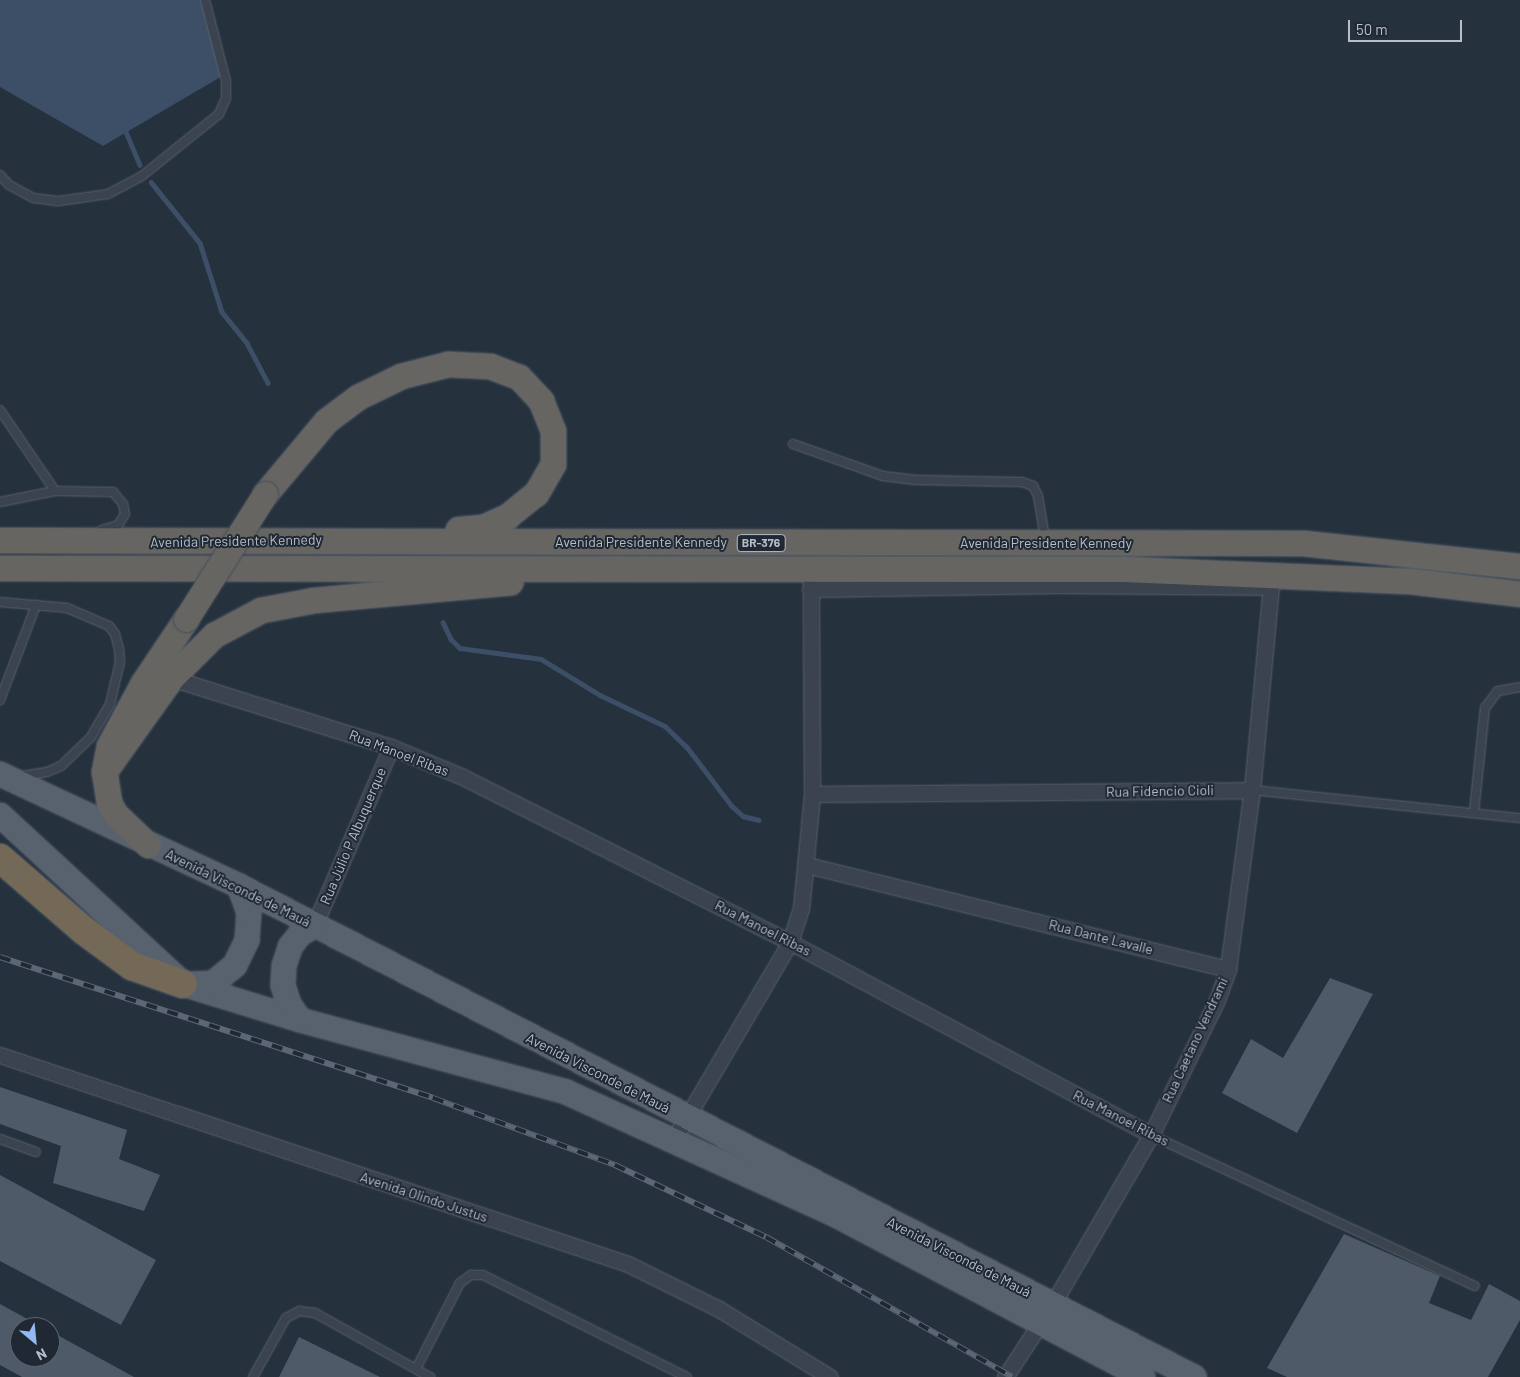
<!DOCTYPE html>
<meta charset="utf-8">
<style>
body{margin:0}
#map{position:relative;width:1520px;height:1377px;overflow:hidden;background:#26313e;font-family:Barlow,sans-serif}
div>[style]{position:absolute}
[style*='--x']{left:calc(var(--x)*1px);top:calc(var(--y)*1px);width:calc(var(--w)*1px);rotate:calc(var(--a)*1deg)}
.water>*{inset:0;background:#3c4f66}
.stream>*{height:4.5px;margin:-2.25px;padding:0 2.25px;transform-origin:2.25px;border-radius:2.25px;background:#3c4f66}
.building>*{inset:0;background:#4f5a69}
.roads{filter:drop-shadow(0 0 1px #58616c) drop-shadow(0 0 1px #58616c)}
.service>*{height:8px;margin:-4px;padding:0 4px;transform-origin:4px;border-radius:4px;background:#3a434e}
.minor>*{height:15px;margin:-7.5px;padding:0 7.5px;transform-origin:7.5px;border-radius:7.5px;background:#3a434e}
.primary>*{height:24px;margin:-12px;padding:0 12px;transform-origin:12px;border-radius:12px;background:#58626e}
.trunk>*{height:25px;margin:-12.5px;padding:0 12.5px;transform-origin:12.5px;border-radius:12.5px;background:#666562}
.motorway>*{height:28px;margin:-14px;padding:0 14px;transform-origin:14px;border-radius:14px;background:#746857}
.rail>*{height:5.5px;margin-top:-2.75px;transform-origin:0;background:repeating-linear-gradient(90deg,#1f2833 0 11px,#5c6775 0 22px);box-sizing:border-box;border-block:1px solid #5c6775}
.bridges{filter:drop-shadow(0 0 1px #454e59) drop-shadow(0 0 1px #454e59)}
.trunk-bridge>*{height:25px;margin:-12.5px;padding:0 12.5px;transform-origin:12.5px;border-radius:12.5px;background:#666562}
span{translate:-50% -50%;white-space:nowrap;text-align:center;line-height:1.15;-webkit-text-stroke:4px #1f2833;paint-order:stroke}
.shield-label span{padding:1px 4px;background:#1f2833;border:1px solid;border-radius:4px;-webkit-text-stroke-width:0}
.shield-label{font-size:12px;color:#b6bec9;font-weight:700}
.street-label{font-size:14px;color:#b6bec9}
.north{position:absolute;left:10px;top:1317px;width:50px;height:50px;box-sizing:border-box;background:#1f2833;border:1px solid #5b646f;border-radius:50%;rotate:152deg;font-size:14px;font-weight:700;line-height:20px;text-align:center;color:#b6bec9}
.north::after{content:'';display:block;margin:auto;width:18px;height:22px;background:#91b9f3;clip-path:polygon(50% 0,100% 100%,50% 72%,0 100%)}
.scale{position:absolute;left:1348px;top:20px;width:114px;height:22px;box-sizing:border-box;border:2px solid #b6bec9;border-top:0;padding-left:6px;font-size:15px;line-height:18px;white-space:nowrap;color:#b6bec9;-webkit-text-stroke:4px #1f2833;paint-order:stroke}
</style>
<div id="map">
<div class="water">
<div style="clip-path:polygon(0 0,203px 0,224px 75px,103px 146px,0 87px)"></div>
</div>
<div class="stream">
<div style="--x:124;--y:127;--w:41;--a:67.2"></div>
<div style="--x:151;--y:182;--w:78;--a:51.2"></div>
<div style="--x:200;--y:243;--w:72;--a:72.3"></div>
<div style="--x:222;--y:312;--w:40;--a:51"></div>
<div style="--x:247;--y:343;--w:45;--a:62.3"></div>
<div style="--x:443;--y:622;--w:19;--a:65"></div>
<div style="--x:451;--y:639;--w:13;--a:45"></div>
<div style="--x:460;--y:648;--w:82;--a:7.7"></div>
<div style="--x:541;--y:659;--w:69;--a:31.4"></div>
<div style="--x:600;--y:695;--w:72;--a:25.5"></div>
<div style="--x:665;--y:726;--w:30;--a:44"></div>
<div style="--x:687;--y:747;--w:74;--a:52.7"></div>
<div style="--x:732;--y:806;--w:15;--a:42"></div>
<div style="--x:743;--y:816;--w:16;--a:14"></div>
</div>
<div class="building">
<div style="clip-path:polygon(1330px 978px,1373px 994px,1297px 1133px,1222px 1093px,1251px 1039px,1283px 1058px)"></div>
<div style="clip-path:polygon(0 1087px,127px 1130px,119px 1159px,160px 1175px,144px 1211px,53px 1183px,61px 1146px,0 1124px)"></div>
<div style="clip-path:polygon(0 1175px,156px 1260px,121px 1325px,0 1261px)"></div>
<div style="clip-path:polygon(1344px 1234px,1440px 1276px,1429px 1303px,1471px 1320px,1489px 1284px,1520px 1301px,1520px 1320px,1488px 1377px,1287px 1377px,1267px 1368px)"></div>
<div style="clip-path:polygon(0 1304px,42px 1327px,20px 1327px,20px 1357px,50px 1357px,50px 1331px,134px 1377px,22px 1377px,0 1365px)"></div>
<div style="clip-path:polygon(299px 1337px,380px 1377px,279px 1377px)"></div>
</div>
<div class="roads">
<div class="service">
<div style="--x:0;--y:175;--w:13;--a:48"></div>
<div style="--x:9;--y:185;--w:27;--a:28"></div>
<div style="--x:33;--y:198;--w:26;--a:7"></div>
<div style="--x:59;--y:201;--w:49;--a:-8.1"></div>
<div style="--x:108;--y:194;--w:38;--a:-28"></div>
<div style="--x:142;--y:176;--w:99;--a:-38.8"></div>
<div style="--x:219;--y:114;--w:17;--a:-66"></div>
<div style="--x:226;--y:98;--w:17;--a:-90"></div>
<div style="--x:226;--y:81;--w:84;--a:-104.5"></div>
<div style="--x:0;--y:410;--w:98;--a:55.8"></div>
<div style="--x:793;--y:444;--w:96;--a:19.6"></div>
<div style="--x:883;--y:476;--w:33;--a:7"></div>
<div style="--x:916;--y:480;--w:106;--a:1.1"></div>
<div style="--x:1022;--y:482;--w:12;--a:20"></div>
<div style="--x:1033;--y:486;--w:11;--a:63"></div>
<div style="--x:1038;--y:496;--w:43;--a:80.5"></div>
<div style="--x:0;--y:502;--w:56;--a:-11.3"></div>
<div style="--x:55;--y:491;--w:58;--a:1"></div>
<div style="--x:113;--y:492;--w:16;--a:50"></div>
<div style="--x:123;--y:504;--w:10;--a:79"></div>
<div style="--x:125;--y:514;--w:13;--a:122"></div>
<div style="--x:118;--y:525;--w:17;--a:163"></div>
<div style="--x:0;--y:602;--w:67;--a:5.1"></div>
<div style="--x:67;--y:608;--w:46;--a:23.2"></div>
<div style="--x:109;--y:626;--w:10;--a:53"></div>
<div style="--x:115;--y:634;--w:16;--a:75"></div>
<div style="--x:119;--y:649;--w:13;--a:86"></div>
<div style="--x:120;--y:662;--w:43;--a:103.4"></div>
<div style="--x:110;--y:704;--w:39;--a:120"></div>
<div style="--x:90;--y:738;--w:40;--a:136"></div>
<div style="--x:61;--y:766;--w:15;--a:157"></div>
<div style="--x:47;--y:772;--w:25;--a:171"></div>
<div style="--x:0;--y:700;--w:102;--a:-69.2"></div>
<div style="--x:1252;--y:790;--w:269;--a:6"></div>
<div style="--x:1474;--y:812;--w:105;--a:-84"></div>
<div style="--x:1485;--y:708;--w:21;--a:-53"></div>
<div style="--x:1498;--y:691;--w:22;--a:-10"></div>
<div style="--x:1151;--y:1135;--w:357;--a:25"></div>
<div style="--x:0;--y:1139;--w:38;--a:20"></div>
<div style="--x:416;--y:1369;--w:97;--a:-62.9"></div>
<div style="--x:460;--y:1283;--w:14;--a:-36"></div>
<div style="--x:471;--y:1275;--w:12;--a:0"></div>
<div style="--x:483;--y:1275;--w:228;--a:26.6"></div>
<div style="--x:253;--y:1377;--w:68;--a:-60.8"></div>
<div style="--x:286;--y:1318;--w:15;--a:-28"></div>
<div style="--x:299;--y:1311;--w:16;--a:7"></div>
<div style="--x:315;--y:1313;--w:132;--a:29.1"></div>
</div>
<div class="minor">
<div style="--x:810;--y:589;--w:248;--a:-0.9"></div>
<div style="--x:1058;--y:585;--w:213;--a:0.5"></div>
<div style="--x:171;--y:678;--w:231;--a:17.4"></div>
<div style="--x:391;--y:747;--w:78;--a:22.6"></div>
<div style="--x:463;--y:777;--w:366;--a:26.8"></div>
<div style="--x:790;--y:942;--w:409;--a:28.1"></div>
<div style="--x:812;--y:794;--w:440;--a:-0.5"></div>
<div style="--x:807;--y:865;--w:434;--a:13.9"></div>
<div style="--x:314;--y:926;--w:195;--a:-66.7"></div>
<div style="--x:0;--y:1055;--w:662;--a:18.41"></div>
<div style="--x:628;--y:1264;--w:102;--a:26.3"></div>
<div style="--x:719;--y:1309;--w:130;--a:31.5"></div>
<div style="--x:674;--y:1139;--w:229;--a:-59.5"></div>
<div style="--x:790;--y:942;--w:35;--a:-72"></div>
<div style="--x:801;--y:909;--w:116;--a:-84.5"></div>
<div style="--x:812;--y:794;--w:227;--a:-90.3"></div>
<div style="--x:1005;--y:1377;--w:86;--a:-56.9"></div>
<div style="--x:1052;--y:1305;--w:197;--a:-59.8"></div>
<div style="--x:1151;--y:1135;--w:150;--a:-63.9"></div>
<div style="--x:1217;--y:1000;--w:33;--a:-70"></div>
<div style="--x:1228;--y:969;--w:181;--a:-82.4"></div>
<div style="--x:1252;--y:790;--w:218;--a:-84.7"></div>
</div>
<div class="primary">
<div style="--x:0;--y:774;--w:264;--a:25.1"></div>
<div style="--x:239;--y:886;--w:1074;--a:27.21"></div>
<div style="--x:0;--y:815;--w:249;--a:42.7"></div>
<div style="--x:183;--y:984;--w:122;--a:17.1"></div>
<div style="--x:300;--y:1020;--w:276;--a:15.1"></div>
<div style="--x:566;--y:1092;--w:294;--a:24.5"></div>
<div style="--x:834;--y:1214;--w:349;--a:27.8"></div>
<div style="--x:190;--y:984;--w:23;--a:-2"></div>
<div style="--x:213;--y:983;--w:28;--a:-39"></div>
<div style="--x:235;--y:965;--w:28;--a:-64"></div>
<div style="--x:247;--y:940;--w:27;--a:-86"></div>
<div style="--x:249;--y:913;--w:29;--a:-110"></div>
<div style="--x:300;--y:1020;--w:19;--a:-125"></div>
<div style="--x:289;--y:1004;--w:20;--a:-108"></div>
<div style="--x:283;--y:985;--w:19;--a:-87"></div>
<div style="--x:284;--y:966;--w:20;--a:-72"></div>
<div style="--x:290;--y:947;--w:16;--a:-52"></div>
<div style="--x:300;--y:934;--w:16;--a:-30"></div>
</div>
<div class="trunk">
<div style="--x:265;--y:494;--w:95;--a:-50.1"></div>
<div style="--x:326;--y:421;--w:40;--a:-37"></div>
<div style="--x:358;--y:397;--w:48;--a:-26"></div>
<div style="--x:401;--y:376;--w:49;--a:-14.3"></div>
<div style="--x:448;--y:364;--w:42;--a:2.7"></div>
<div style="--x:490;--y:366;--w:31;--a:21"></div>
<div style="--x:519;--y:377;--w:33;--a:47"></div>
<div style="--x:541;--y:401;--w:32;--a:68"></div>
<div style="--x:553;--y:431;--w:33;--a:90"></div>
<div style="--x:553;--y:464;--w:34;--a:120"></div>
<div style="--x:536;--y:493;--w:36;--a:141"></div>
<div style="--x:508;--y:516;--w:27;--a:156"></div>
<div style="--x:483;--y:527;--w:25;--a:175"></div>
<div style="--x:0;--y:540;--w:1303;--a:0.13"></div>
<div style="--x:1303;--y:543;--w:218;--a:6.1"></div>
<div style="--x:0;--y:568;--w:1123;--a:0.05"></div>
<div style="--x:1123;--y:569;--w:287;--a:2.4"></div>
<div style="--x:1410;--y:581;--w:111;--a:6.7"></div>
<div style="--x:104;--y:772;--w:115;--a:-54.5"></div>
<div style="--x:171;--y:678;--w:61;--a:-45"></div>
<div style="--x:214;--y:635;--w:53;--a:-28"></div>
<div style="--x:261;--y:610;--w:54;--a:-10.7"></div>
<div style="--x:314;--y:600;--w:197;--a:-5.2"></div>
<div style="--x:148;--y:845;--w:45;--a:-136.8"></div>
<div style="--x:115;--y:814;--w:13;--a:-117"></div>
<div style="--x:109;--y:802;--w:30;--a:-99"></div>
<div style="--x:104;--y:772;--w:26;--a:-79"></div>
<div style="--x:109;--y:746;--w:72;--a:-61.6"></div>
<div style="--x:143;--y:683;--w:77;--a:-56.1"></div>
</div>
<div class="motorway">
<div style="--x:0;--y:858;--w:110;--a:40.9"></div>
<div style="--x:83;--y:930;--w:61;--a:36.3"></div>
<div style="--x:132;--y:966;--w:54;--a:19.4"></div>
</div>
</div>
<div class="rail">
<div style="--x:0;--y:957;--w:455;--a:18"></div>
<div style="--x:433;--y:1098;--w:194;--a:20.2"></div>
<div style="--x:615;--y:1165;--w:167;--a:25.5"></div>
<div style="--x:766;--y:1237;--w:283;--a:29.6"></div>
</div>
<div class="bridges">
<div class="trunk-bridge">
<div style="--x:186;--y:619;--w:148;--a:-57.7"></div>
</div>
</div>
<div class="shield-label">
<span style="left:761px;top:543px">BR-376</span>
</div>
<div class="street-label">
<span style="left:236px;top:541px;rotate:-1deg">Avenida Presidente Kennedy</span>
<span style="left:641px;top:542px">Avenida Presidente Kennedy</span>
<span style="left:1046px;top:543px">Avenida Presidente Kennedy</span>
<span style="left:399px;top:753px;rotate:21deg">Rua Manoel Ribas</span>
<span style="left:1160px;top:791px;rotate:-1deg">Rua Fidencio Cioli</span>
<span style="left:353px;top:836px;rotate:-67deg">Rua Júlio P Albuquerque</span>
<span style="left:238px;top:888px;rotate:26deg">Avenida Visconde de Mauá</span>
<span style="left:763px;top:928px;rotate:27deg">Rua Manoel Ribas</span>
<span style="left:1101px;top:937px;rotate:14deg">Rua Dante Lavalle</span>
<span style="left:1195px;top:1040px;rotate:-65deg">Rua Caetano Vendrami</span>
<span style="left:598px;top:1073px;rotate:27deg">Avenida Visconde de Mauá</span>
<span style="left:1121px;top:1118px;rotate:27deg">Rua Manoel Ribas</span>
<span style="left:424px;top:1197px;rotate:18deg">Avenida Olindo Justus</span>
<span style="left:959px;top:1257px;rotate:27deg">Avenida Visconde de Mauá</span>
</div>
<div class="north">N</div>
<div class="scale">50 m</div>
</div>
